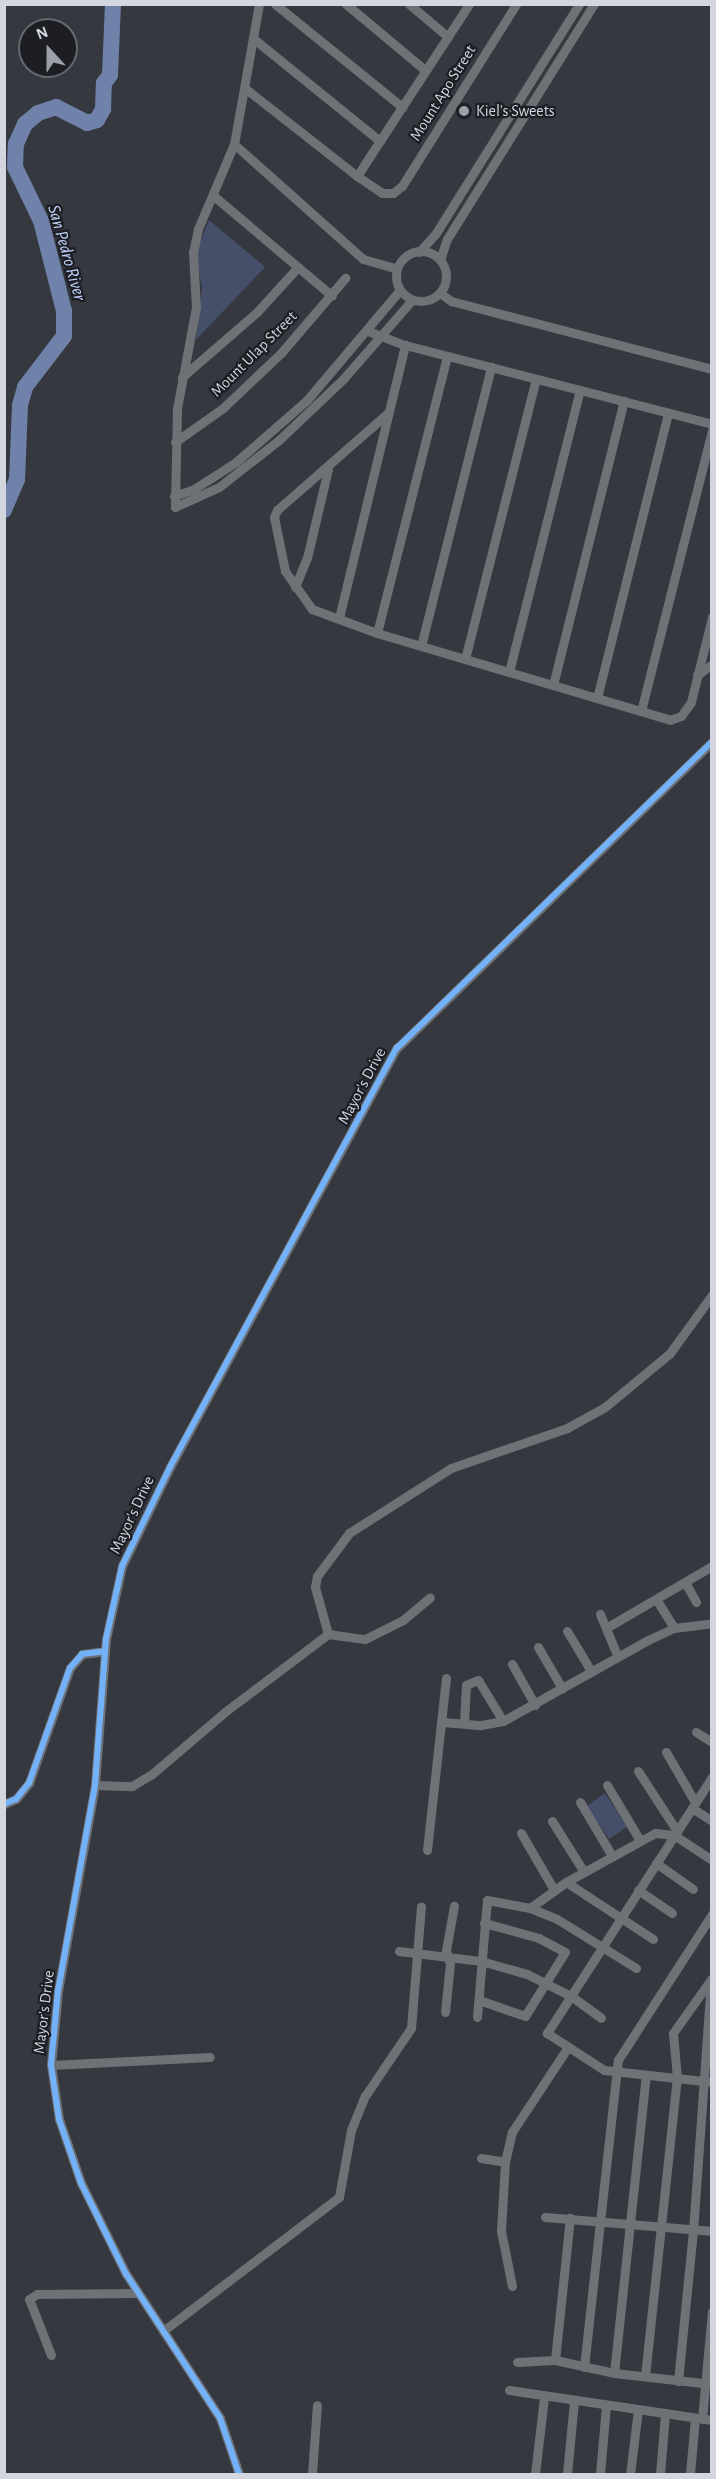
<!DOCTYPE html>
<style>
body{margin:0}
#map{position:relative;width:716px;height:2479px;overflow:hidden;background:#36383f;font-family:"Alegreya Sans",sans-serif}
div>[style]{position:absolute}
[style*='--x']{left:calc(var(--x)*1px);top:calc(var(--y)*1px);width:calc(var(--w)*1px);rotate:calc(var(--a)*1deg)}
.green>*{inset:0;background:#454f69}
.river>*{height:16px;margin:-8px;padding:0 8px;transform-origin:8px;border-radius:8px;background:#7082aa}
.minor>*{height:9px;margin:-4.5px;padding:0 4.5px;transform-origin:4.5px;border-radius:4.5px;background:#6e7176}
.minor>.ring{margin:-4.5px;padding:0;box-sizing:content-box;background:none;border:9px solid #6e7176;border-radius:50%}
.cycleway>*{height:6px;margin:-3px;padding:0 3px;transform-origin:3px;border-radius:3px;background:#73b2f8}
.dots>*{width:16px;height:16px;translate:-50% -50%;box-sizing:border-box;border:3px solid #1c1e24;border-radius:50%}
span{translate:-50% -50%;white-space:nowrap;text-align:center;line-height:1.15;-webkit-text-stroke:4.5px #1c1e24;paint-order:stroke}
.street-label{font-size:16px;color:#d3d6de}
.poi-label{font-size:16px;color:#d3d6de}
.left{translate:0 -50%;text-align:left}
.water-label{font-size:18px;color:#c0d2fb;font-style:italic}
.frame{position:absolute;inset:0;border:6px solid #d3d6de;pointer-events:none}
.north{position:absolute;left:18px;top:18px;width:60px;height:60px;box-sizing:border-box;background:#1c1e24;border:2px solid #65686e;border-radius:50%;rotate:339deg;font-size:16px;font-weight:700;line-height:24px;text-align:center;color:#d3d6de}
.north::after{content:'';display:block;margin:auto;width:21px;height:27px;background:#9c9fa6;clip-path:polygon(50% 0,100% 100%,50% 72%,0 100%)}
</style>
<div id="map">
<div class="green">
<div style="clip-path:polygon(209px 220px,265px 267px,196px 340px,202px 288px,196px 253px)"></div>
<div style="clip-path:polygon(605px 1793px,627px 1827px,609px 1839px,587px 1806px)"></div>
</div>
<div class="river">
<div style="--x:4;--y:510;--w:33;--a:-67"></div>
<div style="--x:17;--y:480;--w:75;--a:-87.7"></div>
<div style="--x:20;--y:405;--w:19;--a:-74"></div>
<div style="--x:25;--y:387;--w:64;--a:-52.6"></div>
<div style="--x:64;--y:336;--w:25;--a:-90"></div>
<div style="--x:64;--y:311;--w:93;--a:-104.3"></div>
<div style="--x:41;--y:221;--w:60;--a:-115.7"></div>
<div style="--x:15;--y:167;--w:23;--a:-88"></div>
<div style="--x:16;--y:144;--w:22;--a:-66"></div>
<div style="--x:25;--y:124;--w:17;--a:-40"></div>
<div style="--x:38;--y:113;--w:19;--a:-18"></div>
<div style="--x:56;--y:107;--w:35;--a:27"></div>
<div style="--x:87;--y:123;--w:10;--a:-17"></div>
<div style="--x:97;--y:120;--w:13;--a:-61"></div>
<div style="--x:103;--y:109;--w:26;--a:-88"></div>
<div style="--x:104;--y:83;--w:10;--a:-53"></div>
<div style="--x:110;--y:75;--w:71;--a:-87.6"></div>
</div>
<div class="minor">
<div style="--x:259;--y:4;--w:142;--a:100.1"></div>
<div style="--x:234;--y:144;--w:92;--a:113"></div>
<div style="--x:198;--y:229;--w:24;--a:102"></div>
<div style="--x:193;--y:252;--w:55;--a:86.9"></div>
<div style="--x:196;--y:307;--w:104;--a:100.6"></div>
<div style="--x:177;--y:409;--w:98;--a:91.2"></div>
<div style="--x:175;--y:507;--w:48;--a:-24.4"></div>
<div style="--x:219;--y:487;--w:76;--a:-38.1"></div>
<div style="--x:279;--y:440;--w:90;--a:-43.6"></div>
<div style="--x:344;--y:378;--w:103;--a:-48.9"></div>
<div style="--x:275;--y:4;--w:164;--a:39"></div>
<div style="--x:346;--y:4;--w:104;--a:39.9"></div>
<div style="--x:409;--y:4;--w:51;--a:40.2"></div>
<div style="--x:254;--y:39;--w:162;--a:39"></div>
<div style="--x:246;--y:89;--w:141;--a:38.1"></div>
<div style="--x:357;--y:176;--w:30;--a:34"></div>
<div style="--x:382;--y:193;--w:11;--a:0"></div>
<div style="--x:393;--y:193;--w:11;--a:-38"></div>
<div style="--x:402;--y:186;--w:215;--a:-57.9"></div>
<div style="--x:234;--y:144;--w:173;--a:41.7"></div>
<div style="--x:363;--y:259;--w:35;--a:16"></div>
<div style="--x:357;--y:176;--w:205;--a:-56.9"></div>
<div style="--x:215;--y:197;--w:153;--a:40.2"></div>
<div class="ring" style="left:396px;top:251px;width:41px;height:41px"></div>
<div style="--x:419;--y:252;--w:25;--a:-48"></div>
<div style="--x:436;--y:233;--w:270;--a:-58"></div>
<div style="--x:440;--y:260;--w:22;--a:-72"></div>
<div style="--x:447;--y:239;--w:277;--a:-58"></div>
<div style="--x:440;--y:293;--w:14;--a:36"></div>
<div style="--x:451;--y:301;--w:270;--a:14.6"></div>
<div style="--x:368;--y:331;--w:40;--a:21"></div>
<div style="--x:405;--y:345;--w:317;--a:14.4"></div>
<div style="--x:182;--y:377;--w:99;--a:-40.9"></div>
<div style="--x:257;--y:312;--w:61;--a:-47.7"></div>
<div style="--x:389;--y:412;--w:149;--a:138.8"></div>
<div style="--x:277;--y:510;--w:8;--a:113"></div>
<div style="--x:274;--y:517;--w:55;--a:78.5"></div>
<div style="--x:285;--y:571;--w:47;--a:54.6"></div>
<div style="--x:312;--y:609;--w:69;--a:20.3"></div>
<div style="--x:377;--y:633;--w:306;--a:16.5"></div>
<div style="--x:670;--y:720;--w:12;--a:-20"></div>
<div style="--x:681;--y:716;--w:17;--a:-54"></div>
<div style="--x:691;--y:702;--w:88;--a:-76.1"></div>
<div style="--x:175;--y:442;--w:59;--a:-35.3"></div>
<div style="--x:223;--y:408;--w:80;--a:-43.5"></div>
<div style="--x:281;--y:353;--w:99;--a:-49.5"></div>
<div style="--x:174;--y:496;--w:21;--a:-19"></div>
<div style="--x:194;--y:489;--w:50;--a:-32.7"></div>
<div style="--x:236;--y:462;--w:94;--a:-41.1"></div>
<div style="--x:307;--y:400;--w:144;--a:-49.8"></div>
<div style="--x:295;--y:587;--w:31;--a:-68"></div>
<div style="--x:307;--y:558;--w:91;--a:-76.7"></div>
<div style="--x:339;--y:618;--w:281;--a:-76.4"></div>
<div style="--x:377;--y:633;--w:286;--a:-75.8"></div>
<div style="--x:421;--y:646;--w:288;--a:-75.9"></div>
<div style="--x:465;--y:659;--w:289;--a:-75.8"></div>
<div style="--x:509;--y:672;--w:291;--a:-75.9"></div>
<div style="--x:697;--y:675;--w:19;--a:-36"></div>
<div style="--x:553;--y:685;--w:293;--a:-76"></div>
<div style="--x:597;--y:698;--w:294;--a:-76"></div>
<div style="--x:641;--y:711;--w:290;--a:-75.8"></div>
<div style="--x:685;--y:1582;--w:23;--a:61"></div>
<div style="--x:656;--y:1599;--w:34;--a:58"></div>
<div style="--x:600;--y:1614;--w:44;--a:67.5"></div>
<div style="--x:606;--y:1628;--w:123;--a:-30.3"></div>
<div style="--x:567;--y:1631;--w:47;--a:59"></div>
<div style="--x:328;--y:1634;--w:49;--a:-105.5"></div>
<div style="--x:315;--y:1587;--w:11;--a:-80"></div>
<div style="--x:317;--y:1576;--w:54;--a:-53.3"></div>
<div style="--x:349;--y:1533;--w:121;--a:-32.5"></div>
<div style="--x:451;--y:1468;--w:123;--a:-19"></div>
<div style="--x:567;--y:1428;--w:43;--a:-28.9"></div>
<div style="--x:605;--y:1407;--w:85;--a:-39.7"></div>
<div style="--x:670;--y:1353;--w:72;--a:-54.1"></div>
<div style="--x:538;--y:1647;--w:48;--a:59.7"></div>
<div style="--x:512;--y:1664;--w:47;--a:60.7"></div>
<div style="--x:443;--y:1722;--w:38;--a:5"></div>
<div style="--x:481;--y:1725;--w:22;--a:-10"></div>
<div style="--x:503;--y:1721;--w:166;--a:-29.2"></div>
<div style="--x:648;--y:1640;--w:29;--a:-25"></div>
<div style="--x:674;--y:1628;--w:38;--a:-7"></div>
<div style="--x:464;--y:1723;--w:38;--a:-87"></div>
<div style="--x:466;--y:1685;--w:13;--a:-23"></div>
<div style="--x:478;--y:1680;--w:48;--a:58.6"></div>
<div style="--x:696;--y:1732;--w:19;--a:32"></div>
<div style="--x:666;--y:1752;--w:58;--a:59.9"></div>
<div style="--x:638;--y:1771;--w:72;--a:57"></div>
<div style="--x:712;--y:1777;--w:305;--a:122.8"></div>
<div style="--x:547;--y:2033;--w:68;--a:33"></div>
<div style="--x:604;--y:2070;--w:109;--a:6.3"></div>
<div style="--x:95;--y:1785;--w:37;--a:2"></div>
<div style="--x:132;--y:1786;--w:23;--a:-31"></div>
<div style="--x:152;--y:1774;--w:97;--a:-40.4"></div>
<div style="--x:226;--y:1711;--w:128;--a:-37"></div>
<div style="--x:328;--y:1634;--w:37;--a:8"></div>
<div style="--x:365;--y:1639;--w:42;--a:-26.6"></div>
<div style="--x:403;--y:1620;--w:35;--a:-40"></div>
<div style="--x:607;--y:1785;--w:63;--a:59.3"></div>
<div style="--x:580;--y:1802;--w:63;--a:59.3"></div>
<div style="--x:4;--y:1804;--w:13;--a:-23"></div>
<div style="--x:16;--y:1799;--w:21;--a:-51"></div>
<div style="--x:29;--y:1783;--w:122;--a:-70.4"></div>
<div style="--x:70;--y:1668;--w:18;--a:-49"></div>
<div style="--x:82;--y:1654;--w:23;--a:-7"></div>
<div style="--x:692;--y:1808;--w:24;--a:33"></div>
<div style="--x:552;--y:1821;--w:60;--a:57.9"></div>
<div style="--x:521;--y:1833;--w:66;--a:59.9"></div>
<div style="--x:427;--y:1850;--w:173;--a:-83.7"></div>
<div style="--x:656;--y:1863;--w:45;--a:35.1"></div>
<div style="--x:566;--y:1882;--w:104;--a:33.2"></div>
<div style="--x:638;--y:1890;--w:41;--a:34.1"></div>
<div style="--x:530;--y:1908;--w:44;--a:-35.8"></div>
<div style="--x:566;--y:1882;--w:102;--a:-28.8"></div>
<div style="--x:655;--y:1833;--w:19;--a:6"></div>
<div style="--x:674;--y:1835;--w:45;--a:33.3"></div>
<div style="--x:399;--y:1951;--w:83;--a:7"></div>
<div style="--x:481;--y:1961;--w:48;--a:15.8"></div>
<div style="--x:527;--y:1974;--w:49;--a:26.6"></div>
<div style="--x:571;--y:1996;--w:37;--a:36"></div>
<div style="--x:479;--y:2000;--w:49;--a:19.2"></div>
<div style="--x:525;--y:2016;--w:75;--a:-58"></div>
<div style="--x:565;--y:1952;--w:30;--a:-152"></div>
<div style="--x:539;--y:1938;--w:57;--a:-164.7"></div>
<div style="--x:445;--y:2012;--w:48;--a:-84.1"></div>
<div style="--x:450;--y:1964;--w:15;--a:-106"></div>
<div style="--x:446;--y:1950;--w:45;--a:-79.7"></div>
<div style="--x:477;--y:2017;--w:117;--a:-85.1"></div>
<div style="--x:487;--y:1900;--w:44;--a:10.5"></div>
<div style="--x:530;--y:1908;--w:29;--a:22"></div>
<div style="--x:557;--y:1919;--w:93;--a:31.8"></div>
<div style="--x:51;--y:2065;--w:159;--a:-2.9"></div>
<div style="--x:481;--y:2158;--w:24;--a:9"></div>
<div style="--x:545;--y:2217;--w:168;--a:4.8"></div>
<div style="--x:512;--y:2286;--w:56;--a:-101.3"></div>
<div style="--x:501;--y:2231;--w:69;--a:-86.7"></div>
<div style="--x:505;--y:2162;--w:31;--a:-77"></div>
<div style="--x:512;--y:2132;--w:102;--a:-56.6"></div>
<div style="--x:163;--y:2331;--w:221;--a:-37.3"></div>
<div style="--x:339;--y:2197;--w:68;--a:-79.8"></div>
<div style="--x:351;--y:2130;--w:37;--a:-68"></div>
<div style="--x:365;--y:2096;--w:82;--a:-55.9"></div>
<div style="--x:411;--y:2028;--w:122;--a:-85.3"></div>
<div style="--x:51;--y:2355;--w:60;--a:-111.4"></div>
<div style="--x:29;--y:2299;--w:9;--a:-32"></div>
<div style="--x:37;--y:2294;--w:101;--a:-0.6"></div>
<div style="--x:555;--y:2360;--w:143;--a:-84"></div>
<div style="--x:517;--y:2362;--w:38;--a:-3"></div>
<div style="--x:555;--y:2360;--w:60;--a:12.4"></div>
<div style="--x:614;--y:2373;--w:89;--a:6.5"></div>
<div style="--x:584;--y:2367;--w:309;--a:-83.7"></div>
<div style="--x:618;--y:2060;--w:174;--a:-57.2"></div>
<div style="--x:614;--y:2373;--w:299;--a:-83.9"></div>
<div style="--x:645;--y:2376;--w:300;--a:-83.9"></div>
<div style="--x:677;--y:2078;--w:45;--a:-95.1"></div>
<div style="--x:673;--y:2033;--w:67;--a:-54.7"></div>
<div style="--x:678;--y:2381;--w:151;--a:-84.3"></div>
<div style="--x:693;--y:2231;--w:252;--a:-85.9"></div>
<div style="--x:509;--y:2390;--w:205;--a:8.4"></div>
<div style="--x:702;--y:2419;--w:108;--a:-84.7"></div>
<div style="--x:239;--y:2474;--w:59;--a:-108.7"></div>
<div style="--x:220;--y:2418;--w:172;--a:-123.1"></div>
<div style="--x:126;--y:2274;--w:102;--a:-116.3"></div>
<div style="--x:81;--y:2183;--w:68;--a:-109"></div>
<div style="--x:59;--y:2119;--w:55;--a:-98.4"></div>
<div style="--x:51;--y:2065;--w:74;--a:-84.6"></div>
<div style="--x:58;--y:1991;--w:209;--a:-79.8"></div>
<div style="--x:95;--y:1785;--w:146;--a:-85.7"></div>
<div style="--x:106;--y:1639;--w:75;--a:-77.6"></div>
<div style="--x:122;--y:1566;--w:110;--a:-64.1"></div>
<div style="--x:170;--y:1467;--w:477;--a:-61.6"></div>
<div style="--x:397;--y:1048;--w:439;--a:-44.2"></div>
<div style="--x:312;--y:2474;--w:69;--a:-85.9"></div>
<div style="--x:535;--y:2474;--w:78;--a:-83.3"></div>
<div style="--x:567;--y:2474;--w:73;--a:-84.5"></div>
<div style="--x:600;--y:2474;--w:68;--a:-85"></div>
<div style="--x:630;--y:2474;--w:64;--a:-82.9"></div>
<div style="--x:660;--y:2474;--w:59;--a:-85.2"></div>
<div style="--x:690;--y:2474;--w:56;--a:-84.9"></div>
</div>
<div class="cycleway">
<div style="--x:4;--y:1804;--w:13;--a:-23"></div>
<div style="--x:16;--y:1799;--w:21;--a:-51"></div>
<div style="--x:29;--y:1783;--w:122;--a:-70.4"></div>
<div style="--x:70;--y:1668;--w:18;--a:-49"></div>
<div style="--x:82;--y:1654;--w:23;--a:-7"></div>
<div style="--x:239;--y:2474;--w:59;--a:-108.7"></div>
<div style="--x:220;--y:2418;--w:172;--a:-123.1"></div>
<div style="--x:126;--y:2274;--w:102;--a:-116.3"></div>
<div style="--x:81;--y:2183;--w:68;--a:-109"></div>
<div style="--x:59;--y:2119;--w:55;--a:-98.4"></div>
<div style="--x:51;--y:2065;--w:74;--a:-84.6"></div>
<div style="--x:58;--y:1991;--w:209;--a:-79.8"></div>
<div style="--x:95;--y:1785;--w:146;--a:-85.7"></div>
<div style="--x:106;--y:1639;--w:75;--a:-77.6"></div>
<div style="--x:122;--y:1566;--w:110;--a:-64.1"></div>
<div style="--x:170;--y:1467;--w:477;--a:-61.6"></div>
<div style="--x:397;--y:1048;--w:439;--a:-44.2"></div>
</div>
<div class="dots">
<div style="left:464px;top:111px;background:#9c9fa6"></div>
</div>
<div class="street-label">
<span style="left:443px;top:93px;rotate:-58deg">Mount Apo Street</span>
<span style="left:254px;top:354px;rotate:-45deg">Mount Ulap Street</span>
<span style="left:362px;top:1086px;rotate:-62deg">Mayor's Drive</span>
<span style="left:132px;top:1515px;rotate:-65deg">Mayor's Drive</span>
<span style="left:44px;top:2012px;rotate:-83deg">Mayor's Drive</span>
</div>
<div class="poi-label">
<span class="left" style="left:476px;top:111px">Kiel's Sweets</span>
</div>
<div class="water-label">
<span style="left:66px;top:253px;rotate:74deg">San Pedro River</span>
</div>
<div class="frame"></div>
<div class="north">N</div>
</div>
